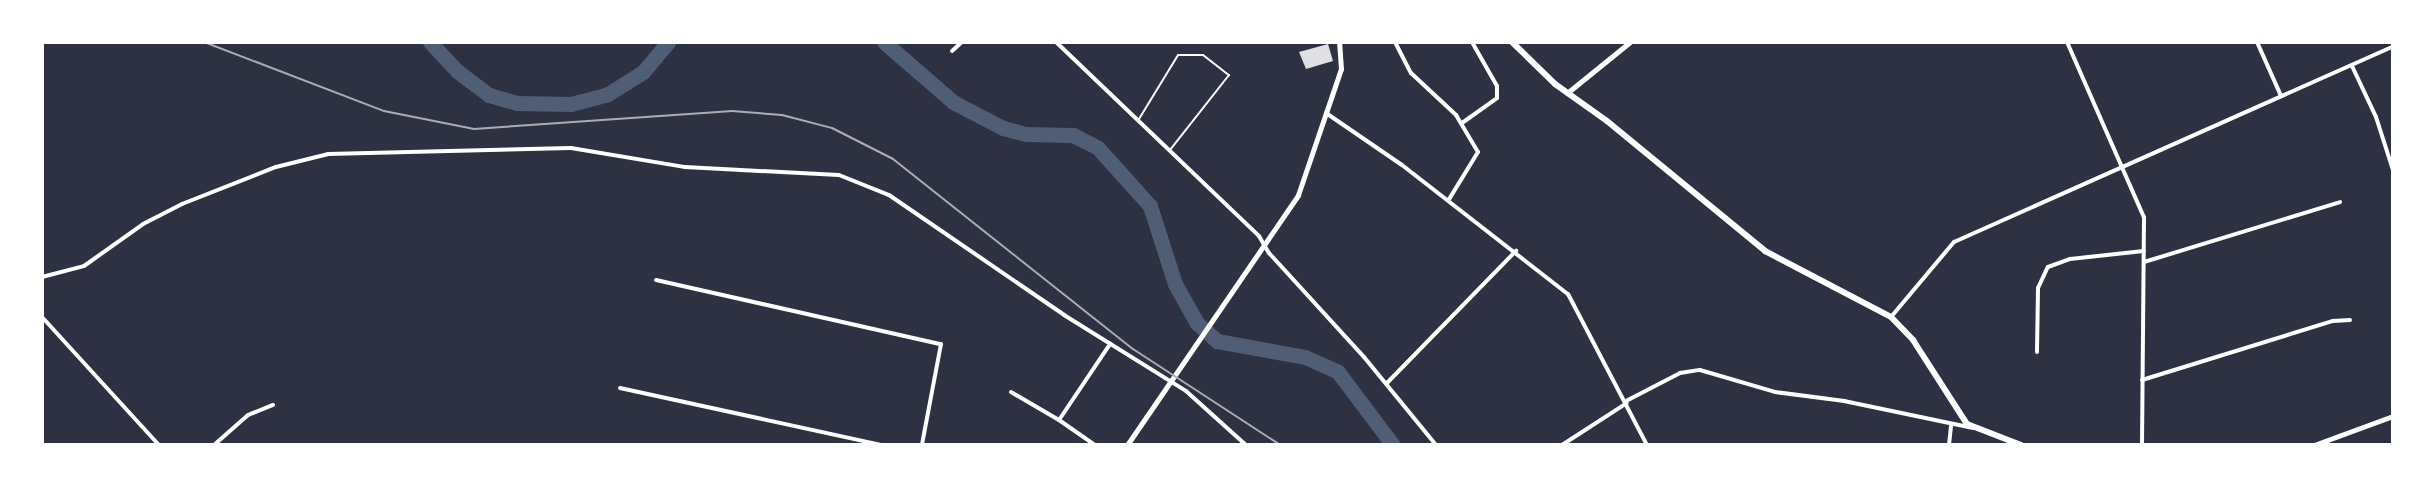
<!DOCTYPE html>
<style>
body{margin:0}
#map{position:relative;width:2435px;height:487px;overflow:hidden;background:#2d3142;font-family:Inter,sans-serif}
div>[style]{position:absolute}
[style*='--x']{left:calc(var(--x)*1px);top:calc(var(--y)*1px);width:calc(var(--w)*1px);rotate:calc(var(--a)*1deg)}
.river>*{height:15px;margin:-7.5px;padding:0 7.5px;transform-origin:7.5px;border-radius:7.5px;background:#4f5d75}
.building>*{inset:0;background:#e0e0e3}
.service>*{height:2px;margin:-1px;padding:0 1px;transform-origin:1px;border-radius:1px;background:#fff}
.minor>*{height:4px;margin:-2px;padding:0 2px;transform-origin:2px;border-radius:2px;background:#fff}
.tertiary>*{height:5px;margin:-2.5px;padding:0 2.5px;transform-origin:2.5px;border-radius:2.5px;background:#fff}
.primary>*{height:6px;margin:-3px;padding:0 3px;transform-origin:3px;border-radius:3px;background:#fff}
.rail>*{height:2px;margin:-1px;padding:0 1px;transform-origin:1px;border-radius:1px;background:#abadb3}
span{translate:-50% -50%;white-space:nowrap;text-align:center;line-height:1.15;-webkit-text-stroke:6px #fff;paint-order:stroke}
.frame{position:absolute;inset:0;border:44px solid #fff;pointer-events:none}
</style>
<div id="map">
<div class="river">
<div style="--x:430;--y:42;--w:40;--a:47"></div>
<div style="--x:457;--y:71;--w:40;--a:37"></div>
<div style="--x:489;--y:95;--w:29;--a:16"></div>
<div style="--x:517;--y:103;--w:54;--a:1.1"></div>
<div style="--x:571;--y:104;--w:38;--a:-15"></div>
<div style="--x:608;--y:94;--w:41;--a:-32.2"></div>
<div style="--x:643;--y:72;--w:39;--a:-50"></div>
<div style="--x:884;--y:42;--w:91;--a:41"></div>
<div style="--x:953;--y:102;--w:56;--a:27.5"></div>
<div style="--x:1003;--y:128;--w:24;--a:15"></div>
<div style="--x:1026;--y:134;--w:47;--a:1.2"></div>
<div style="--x:1073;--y:135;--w:28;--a:27"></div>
<div style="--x:1098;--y:148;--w:78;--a:48.1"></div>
<div style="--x:1150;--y:206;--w:82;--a:72.2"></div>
<div style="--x:1175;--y:284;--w:45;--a:60.6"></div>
<div style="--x:1197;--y:323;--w:27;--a:42"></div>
<div style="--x:1217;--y:341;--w:89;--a:10.3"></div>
<div style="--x:1305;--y:357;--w:36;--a:24"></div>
<div style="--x:1338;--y:372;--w:91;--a:53"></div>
</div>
<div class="building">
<div style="clip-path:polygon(1328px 44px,1333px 61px,1306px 69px,1299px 52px)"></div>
</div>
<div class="service">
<div style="--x:1139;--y:119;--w:75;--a:-58.6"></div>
<div style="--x:1178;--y:55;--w:25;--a:0"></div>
<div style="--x:1203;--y:55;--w:33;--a:38"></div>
<div style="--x:1229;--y:75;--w:95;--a:128.2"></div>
</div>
<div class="minor">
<div style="--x:1056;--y:42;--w:281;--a:43.7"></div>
<div style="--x:1259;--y:236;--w:20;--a:60"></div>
<div style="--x:1269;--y:253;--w:141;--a:47.6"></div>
<div style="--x:1364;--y:357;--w:114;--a:50.7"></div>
<div style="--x:1395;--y:42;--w:35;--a:63"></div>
<div style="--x:1411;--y:73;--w:62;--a:43"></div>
<div style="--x:1456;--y:115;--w:43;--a:59.3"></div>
<div style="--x:1478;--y:152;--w:57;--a:121.5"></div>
<div style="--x:2067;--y:42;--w:191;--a:66.3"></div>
<div style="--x:2144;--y:217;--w:228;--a:90.5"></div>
<div style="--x:2257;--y:42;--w:59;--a:66"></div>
<div style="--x:952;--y:51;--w:13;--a:-42"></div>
<div style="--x:2352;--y:66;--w:56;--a:64.8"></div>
<div style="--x:2376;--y:117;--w:56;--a:72.2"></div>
<div style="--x:1326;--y:113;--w:92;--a:34.4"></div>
<div style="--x:1402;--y:165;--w:210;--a:37.9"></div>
<div style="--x:1568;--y:294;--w:170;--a:62.4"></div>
<div style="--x:1462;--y:123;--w:43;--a:-35.5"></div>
<div style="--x:1497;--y:98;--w:12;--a:-90"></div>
<div style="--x:1497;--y:86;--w:51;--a:-119.6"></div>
<div style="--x:2144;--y:262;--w:205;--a:-17"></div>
<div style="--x:42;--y:277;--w:43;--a:-14.7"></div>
<div style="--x:84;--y:266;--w:72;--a:-35.4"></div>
<div style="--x:143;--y:224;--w:44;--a:-27.1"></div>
<div style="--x:182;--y:204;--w:101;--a:-21.5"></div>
<div style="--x:276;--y:167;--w:54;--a:-14"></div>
<div style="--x:328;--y:154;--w:243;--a:-1.4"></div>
<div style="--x:571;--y:148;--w:116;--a:9.5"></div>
<div style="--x:685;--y:167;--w:154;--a:3"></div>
<div style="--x:839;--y:175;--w:54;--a:21.8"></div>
<div style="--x:889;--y:195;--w:212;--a:34.4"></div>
<div style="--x:1064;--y:315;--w:144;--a:31.9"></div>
<div style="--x:1186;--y:391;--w:81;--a:42"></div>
<div style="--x:656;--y:280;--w:292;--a:12.7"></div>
<div style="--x:941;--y:344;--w:103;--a:100.7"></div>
<div style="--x:42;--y:317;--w:173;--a:47.6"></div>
<div style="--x:1891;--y:317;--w:98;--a:-50"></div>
<div style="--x:1954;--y:242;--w:480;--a:-24"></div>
<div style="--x:2037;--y:352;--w:64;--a:-89.1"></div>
<div style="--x:2038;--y:288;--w:23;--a:-65"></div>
<div style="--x:2048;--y:267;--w:23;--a:-20"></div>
<div style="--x:2070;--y:259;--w:74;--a:-6.2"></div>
<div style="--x:2142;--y:380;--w:200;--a:-17.2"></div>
<div style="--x:2333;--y:321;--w:17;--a:-3"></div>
<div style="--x:1387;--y:383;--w:185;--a:-45.7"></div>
<div style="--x:620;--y:388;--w:267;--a:12.3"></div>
<div style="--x:1011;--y:392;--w:56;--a:30.3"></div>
<div style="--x:1059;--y:420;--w:92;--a:-56.1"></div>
<div style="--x:1626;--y:401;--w:61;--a:-27.4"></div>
<div style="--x:1680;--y:373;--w:20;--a:-9"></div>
<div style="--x:1700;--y:370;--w:78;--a:16.3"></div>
<div style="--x:1775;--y:392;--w:70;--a:7.4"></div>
<div style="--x:1844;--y:401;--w:132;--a:11.8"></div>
<div style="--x:1059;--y:420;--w:44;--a:34.8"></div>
<div style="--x:214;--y:445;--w:45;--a:-41.4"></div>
<div style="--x:248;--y:415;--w:27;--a:-22"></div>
<div style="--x:1562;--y:445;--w:77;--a:-32.9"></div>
<div style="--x:1949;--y:445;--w:19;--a:-84"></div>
</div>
<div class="tertiary">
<div style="--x:1567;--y:93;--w:81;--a:-39"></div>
<div style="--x:1127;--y:445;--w:303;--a:-55.6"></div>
<div style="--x:1298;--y:195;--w:133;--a:-71.2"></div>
<div style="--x:1341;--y:69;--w:27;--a:-94"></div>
<div style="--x:2314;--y:445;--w:84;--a:-20.2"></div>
</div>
<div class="primary">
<div style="--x:1512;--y:42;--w:60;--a:44.3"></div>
<div style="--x:1555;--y:84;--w:64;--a:35.4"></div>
<div style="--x:1607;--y:121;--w:205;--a:39.4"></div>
<div style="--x:1765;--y:251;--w:142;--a:27.6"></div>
<div style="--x:1891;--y:317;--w:32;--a:46"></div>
<div style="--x:1913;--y:340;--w:100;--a:57.3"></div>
<div style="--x:1967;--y:424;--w:58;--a:21.3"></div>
</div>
<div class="rail">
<div style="--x:204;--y:42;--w:193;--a:21"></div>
<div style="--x:384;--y:111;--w:92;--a:11.3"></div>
<div style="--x:474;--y:129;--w:259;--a:-4"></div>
<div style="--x:732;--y:111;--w:50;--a:4.6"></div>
<div style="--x:782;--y:115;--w:52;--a:14.6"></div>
<div style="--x:832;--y:128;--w:68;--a:26.9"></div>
<div style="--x:893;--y:159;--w:306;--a:38.4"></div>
<div style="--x:1133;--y:349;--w:176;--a:33.1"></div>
</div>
<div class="frame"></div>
</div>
